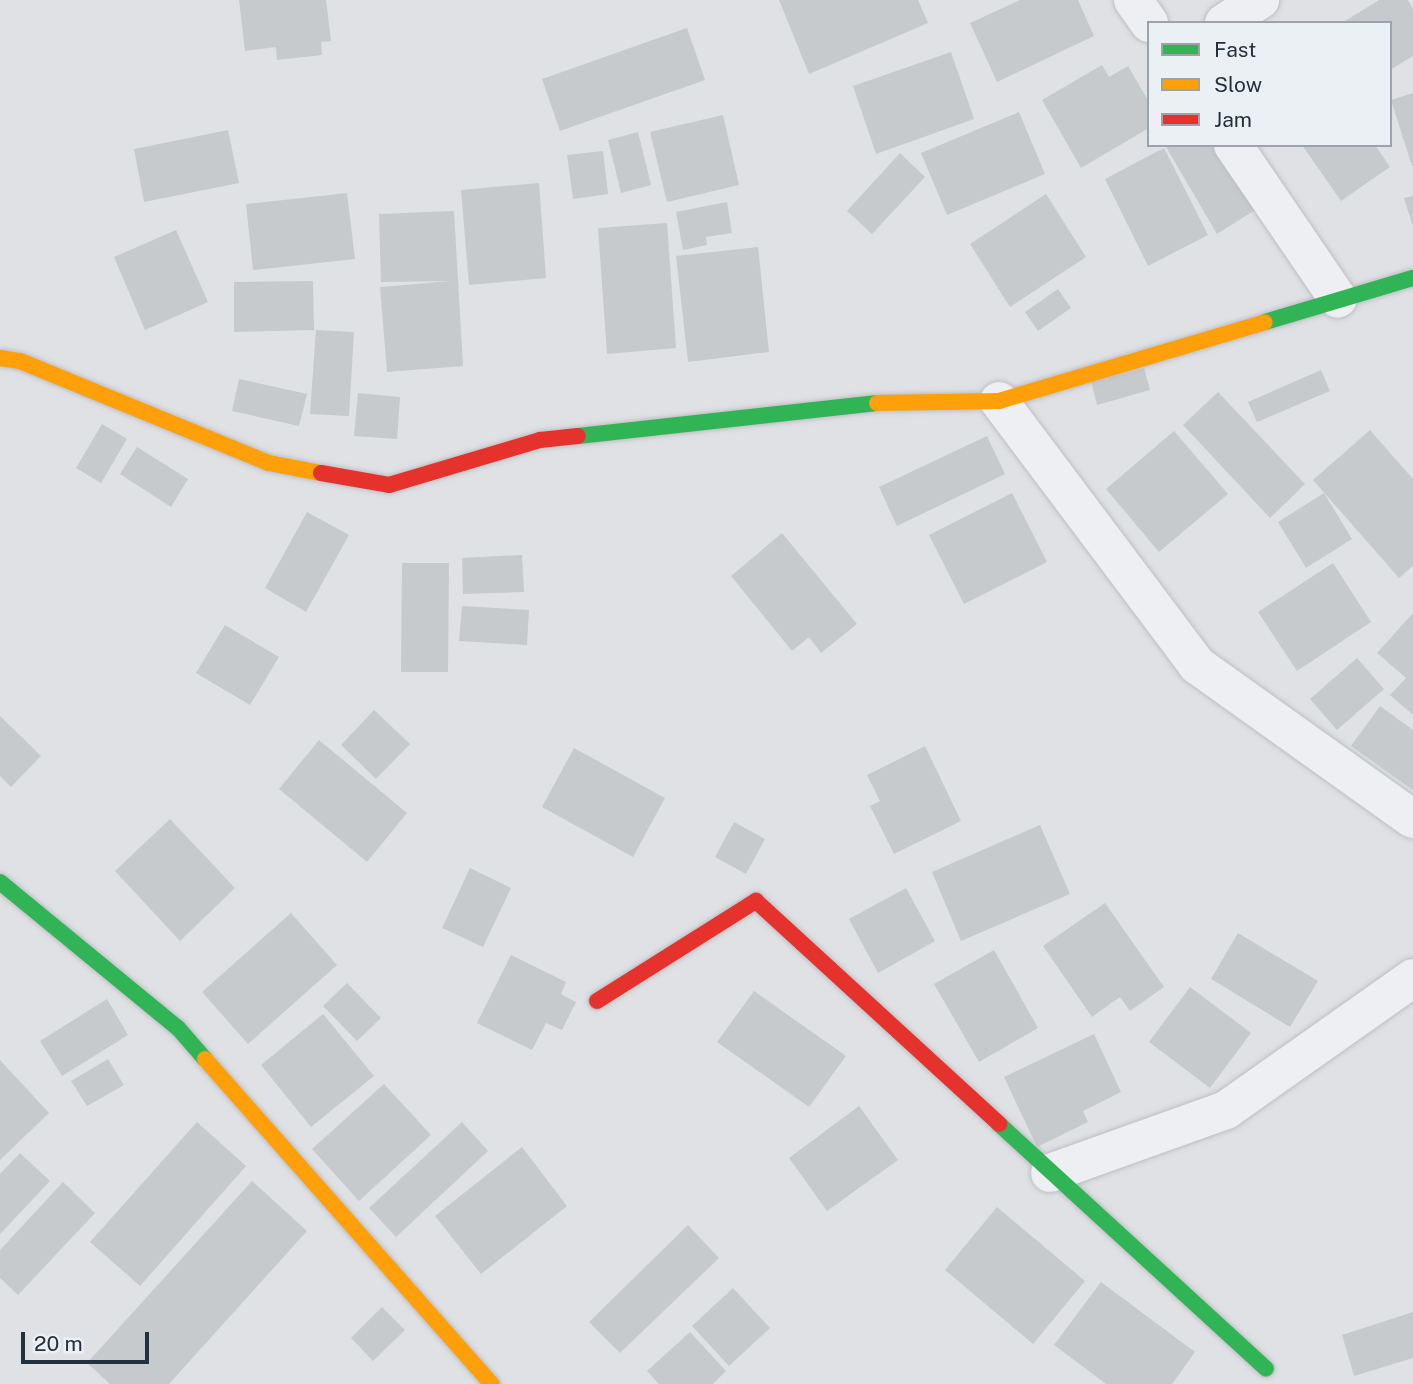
<!DOCTYPE html>
<style>
body{margin:0}
#map{position:relative;width:1413px;height:1384px;overflow:hidden;background:#dfe1e4;font-family:"Public Sans",sans-serif}
div>[style]{position:absolute}
[style*='--x']{left:calc(var(--x)*1px);top:calc(var(--y)*1px);width:calc(var(--w)*1px);rotate:calc(var(--a)*1deg)}
.building>*{inset:0;background:#c7cacd}
.roads{filter:drop-shadow(0 0 2px #bdbfc2) drop-shadow(0 0 2px #bdbfc2)}
.street>*{height:38px;margin:-19px;padding:0 19px;transform-origin:19px;border-radius:19px;background:#eeeff2}
.fast>*{height:16px;margin:-8px;padding:0 8px;transform-origin:8px;border-radius:8px;background:#30b455}
.slow>*{height:16px;margin:-8px;padding:0 8px;transform-origin:8px;border-radius:8px;background:#ff9f0a}
.jam>*{height:16px;margin:-8px;padding:0 8px;transform-origin:8px;border-radius:8px;background:#e5322d}
span{translate:-50% -50%;white-space:nowrap;text-align:center;line-height:1.15;-webkit-text-stroke:6px #ebf0f5;paint-order:stroke}
.legend{position:absolute;left:1147px;top:21px;width:245px;height:126px;box-sizing:border-box;background:#ebf0f5;border:2px solid #9ca3ac;margin:0;padding:9px 12px;list-style:none;font-size:21px;color:#25303f}
.legend li{display:flex;align-items:center;gap:14px;height:35px}
.legend b{width:35px;border:2px solid #9ca3ac}
.scale{position:absolute;left:21px;top:1332px;width:128px;height:32px;box-sizing:border-box;border:4px solid #25303f;border-top:0;padding-left:9px;font-size:21px;line-height:24px;white-space:nowrap;color:#25303f;-webkit-text-stroke:5px #ebf0f5;paint-order:stroke}
</style>
<div id="map">
<div class="building">
<div style="clip-path:polygon(239px 0,326px 0,331px 41px,321px 42px,322px 55px,277px 60px,276px 47px,245px 51px)"></div>
<div style="clip-path:polygon(779px 0,918px 0,928px 23px,809px 74px)"></div>
<div style="clip-path:polygon(1020px 0,1078px 0,1094px 36px,997px 82px,970px 23px)"></div>
<div style="clip-path:polygon(1379px 0,1408px 0,1413px 9px,1413px 56px,1390px 70px,1390px 23px,1342px 23px)"></div>
<div style="clip-path:polygon(687px 28px,705px 80px,560px 131px,542px 79px)"></div>
<div style="clip-path:polygon(951px 52px,974px 119px,876px 154px,853px 86px)"></div>
<div style="clip-path:polygon(1102px 65px,1109px 77px,1128px 66px,1149px 102px,1149px 128px,1081px 168px,1042px 100px)"></div>
<div style="clip-path:polygon(1413px 93px,1413px 166px,1412px 166px,1391px 100px)"></div>
<div style="clip-path:polygon(1019px 112px,1045px 174px,947px 215px,921px 153px)"></div>
<div style="clip-path:polygon(723px 115px,739px 185px,667px 202px,650px 132px)"></div>
<div style="clip-path:polygon(228px 130px,239px 183px,144px 202px,134px 149px)"></div>
<div style="clip-path:polygon(638px 132px,651px 185px,621px 193px,608px 140px)"></div>
<div style="clip-path:polygon(1217px 145px,1255px 210px,1217px 234px,1166px 147px)"></div>
<div style="clip-path:polygon(1302px 145px,1375px 145px,1390px 167px,1341px 201px)"></div>
<div style="clip-path:polygon(1164px 148px,1208px 235px,1148px 266px,1105px 179px)"></div>
<div style="clip-path:polygon(603px 151px,608px 194px,573px 199px,567px 155px)"></div>
<div style="clip-path:polygon(900px 153px,925px 177px,872px 234px,847px 211px)"></div>
<div style="clip-path:polygon(539px 183px,546px 278px,469px 285px,461px 190px)"></div>
<div style="clip-path:polygon(347px 193px,355px 259px,253px 270px,246px 204px)"></div>
<div style="clip-path:polygon(1046px 194px,1086px 257px,1010px 307px,970px 244px)"></div>
<div style="clip-path:polygon(1413px 196px,1413px 224px,1412px 224px,1404px 198px)"></div>
<div style="clip-path:polygon(727px 202px,732px 233px,706px 237px,707px 245px,683px 250px,676px 212px)"></div>
<div style="clip-path:polygon(454px 211px,463px 366px,387px 372px,380px 287px,451px 281px,381px 282px,379px 214px)"></div>
<div style="clip-path:polygon(667px 223px,676px 348px,607px 354px,598px 228px)"></div>
<div style="clip-path:polygon(176px 230px,208px 302px,145px 330px,114px 257px)"></div>
<div style="clip-path:polygon(758px 247px,769px 352px,688px 362px,676px 256px)"></div>
<div style="clip-path:polygon(313px 281px,314px 330px,234px 332px,234px 282px)"></div>
<div style="clip-path:polygon(1058px 289px,1071px 308px,1038px 331px,1025px 312px)"></div>
<div style="clip-path:polygon(316px 330px,354px 332px,349px 416px,310px 414px)"></div>
<div style="clip-path:polygon(1144px 368px,1150px 390px,1097px 405px,1091px 381px)"></div>
<div style="clip-path:polygon(1321px 370px,1330px 391px,1257px 422px,1248px 402px)"></div>
<div style="clip-path:polygon(239px 379px,307px 394px,299px 426px,232px 411px)"></div>
<div style="clip-path:polygon(1218px 392px,1305px 484px,1270px 518px,1183px 425px)"></div>
<div style="clip-path:polygon(358px 393px,400px 397px,397px 439px,354px 436px)"></div>
<div style="clip-path:polygon(102px 424px,127px 439px,101px 483px,76px 468px)"></div>
<div style="clip-path:polygon(1370px 430px,1413px 479px,1413px 566px,1399px 578px,1313px 480px)"></div>
<div style="clip-path:polygon(1174px 431px,1228px 494px,1159px 552px,1106px 489px)"></div>
<div style="clip-path:polygon(987px 436px,1005px 474px,897px 526px,879px 487px)"></div>
<div style="clip-path:polygon(137px 447px,188px 479px,171px 507px,120px 474px)"></div>
<div style="clip-path:polygon(1012px 493px,1047px 562px,964px 604px,929px 535px)"></div>
<div style="clip-path:polygon(1324px 493px,1352px 539px,1306px 568px,1278px 522px)"></div>
<div style="clip-path:polygon(307px 512px,349px 535px,306px 612px,265px 588px)"></div>
<div style="clip-path:polygon(782px 533px,857px 624px,821px 653px,809px 637px,792px 651px,731px 576px)"></div>
<div style="clip-path:polygon(522px 555px,524px 592px,463px 594px,462px 558px)"></div>
<div style="clip-path:polygon(402px 563px,449px 563px,448px 672px,401px 672px)"></div>
<div style="clip-path:polygon(1333px 563px,1371px 622px,1297px 671px,1258px 612px)"></div>
<div style="clip-path:polygon(462px 606px,529px 610px,527px 645px,459px 641px)"></div>
<div style="clip-path:polygon(1413px 613px,1413px 715px,1390px 695px,1406px 678px,1377px 653px)"></div>
<div style="clip-path:polygon(225px 625px,279px 657px,250px 705px,196px 673px)"></div>
<div style="clip-path:polygon(1357px 658px,1384px 689px,1337px 730px,1310px 699px)"></div>
<div style="clip-path:polygon(1380px 706px,1413px 730px,1413px 790px,1351px 746px)"></div>
<div style="clip-path:polygon(374px 710px,410px 744px,376px 779px,341px 745px)"></div>
<div style="clip-path:polygon(0 716px,41px 756px,11px 787px,0 776px)"></div>
<div style="clip-path:polygon(319px 740px,407px 813px,367px 862px,279px 789px)"></div>
<div style="clip-path:polygon(925px 746px,961px 821px,894px 854px,870px 806px,880px 801px,867px 775px)"></div>
<div style="clip-path:polygon(574px 748px,665px 798px,633px 857px,542px 807px)"></div>
<div style="clip-path:polygon(170px 819px,235px 888px,180px 941px,115px 871px)"></div>
<div style="clip-path:polygon(734px 822px,765px 839px,746px 874px,715px 857px)"></div>
<div style="clip-path:polygon(1040px 825px,1070px 894px,961px 941px,932px 872px)"></div>
<div style="clip-path:polygon(470px 868px,511px 888px,483px 947px,442px 928px)"></div>
<div style="clip-path:polygon(906px 888px,935px 941px,878px 973px,849px 919px)"></div>
<div style="clip-path:polygon(1105px 903px,1164px 987px,1130px 1011px,1120px 997px,1092px 1017px,1043px 946px)"></div>
<div style="clip-path:polygon(291px 913px,337px 965px,248px 1044px,202px 992px)"></div>
<div style="clip-path:polygon(1238px 933px,1318px 981px,1290px 1027px,1211px 979px)"></div>
<div style="clip-path:polygon(994px 950px,1038px 1028px,979px 1062px,934px 984px)"></div>
<div style="clip-path:polygon(511px 955px,566px 982px,561px 994px,576px 1002px,562px 1030px,546px 1023px,532px 1050px,477px 1023px)"></div>
<div style="clip-path:polygon(347px 983px,381px 1018px,357px 1041px,323px 1006px)"></div>
<div style="clip-path:polygon(1190px 987px,1251px 1033px,1210px 1088px,1149px 1042px)"></div>
<div style="clip-path:polygon(754px 991px,846px 1056px,809px 1107px,717px 1042px)"></div>
<div style="clip-path:polygon(107px 999px,128px 1035px,62px 1076px,40px 1041px)"></div>
<div style="clip-path:polygon(323px 1014px,374px 1076px,311px 1127px,261px 1065px)"></div>
<div style="clip-path:polygon(1094px 1034px,1121px 1092px,1083px 1111px,1088px 1122px,1037px 1147px,1004px 1077px)"></div>
<div style="clip-path:polygon(108px 1059px,124px 1085px,87px 1106px,71px 1081px)"></div>
<div style="clip-path:polygon(0 1060px,49px 1113px,0 1160px)"></div>
<div style="clip-path:polygon(384px 1084px,431px 1135px,359px 1201px,312px 1149px)"></div>
<div style="clip-path:polygon(859px 1106px,898px 1160px,827px 1211px,789px 1158px)"></div>
<div style="clip-path:polygon(197px 1122px,246px 1166px,140px 1286px,90px 1242px)"></div>
<div style="clip-path:polygon(462px 1122px,488px 1151px,396px 1237px,369px 1208px)"></div>
<div style="clip-path:polygon(522px 1147px,567px 1206px,481px 1274px,435px 1216px)"></div>
<div style="clip-path:polygon(20px 1153px,50px 1181px,0 1234px,0 1174px)"></div>
<div style="clip-path:polygon(252px 1181px,307px 1231px,169px 1384px,110px 1384px,87px 1363px)"></div>
<div style="clip-path:polygon(63px 1182px,95px 1213px,18px 1295px,0 1278px,0 1250px)"></div>
<div style="clip-path:polygon(997px 1207px,1085px 1281px,1033px 1344px,945px 1270px)"></div>
<div style="clip-path:polygon(688px 1225px,719px 1258px,620px 1353px,589px 1322px)"></div>
<div style="clip-path:polygon(1101px 1282px,1195px 1352px,1172px 1384px,1106px 1384px,1054px 1345px)"></div>
<div style="clip-path:polygon(733px 1288px,770px 1328px,729px 1366px,692px 1326px)"></div>
<div style="clip-path:polygon(382px 1307px,405px 1330px,373px 1361px,351px 1338px)"></div>
<div style="clip-path:polygon(1413px 1312px,1413px 1358px,1354px 1376px,1342px 1335px)"></div>
<div style="clip-path:polygon(690px 1332px,726px 1371px,713px 1384px,659px 1384px,647px 1371px)"></div>
</div>
<div class="roads">
<div class="street">
<div style="--x:1133;--y:0;--w:28;--a:55"></div>
<div style="--x:1224;--y:23;--w:43;--a:-32.6"></div>
<div style="--x:1233;--y:145;--w:186;--a:55.7"></div>
<div style="--x:999;--y:401;--w:330;--a:53.1"></div>
<div style="--x:1197;--y:665;--w:265;--a:35.5"></div>
<div style="--x:1050;--y:1173;--w:187;--a:-19.7"></div>
<div style="--x:1226;--y:1110;--w:229;--a:-35.2"></div>
</div>
<div class="fast">
<div style="--x:1265;--y:322;--w:154;--a:-16.6"></div>
<div style="--x:578;--y:436;--w:301;--a:-6.3"></div>
<div style="--x:0;--y:882;--w:230;--a:39.4"></div>
<div style="--x:178;--y:1028;--w:41;--a:48.9"></div>
<div style="--x:999;--y:1124;--w:362;--a:42.5"></div>
</div>
<div class="slow">
<div style="--x:0;--y:358;--w:20;--a:9"></div>
<div style="--x:20;--y:361;--w:269;--a:22.3"></div>
<div style="--x:269;--y:463;--w:53;--a:10.9"></div>
<div style="--x:877;--y:403;--w:122;--a:-0.9"></div>
<div style="--x:999;--y:401;--w:277;--a:-16.5"></div>
<div style="--x:205;--y:1059;--w:434;--a:48.6"></div>
</div>
<div class="jam">
<div style="--x:321;--y:473;--w:69;--a:10"></div>
<div style="--x:389;--y:485;--w:158;--a:-16.6"></div>
<div style="--x:540;--y:440;--w:38;--a:-6"></div>
<div style="--x:597;--y:1001;--w:188;--a:-32.2"></div>
<div style="--x:756;--y:901;--w:330;--a:42.5"></div>
</div>
</div>
<ul class="legend">
<li><b style="height:9px;background:#30b455"></b>Fast</li>
<li><b style="height:9px;background:#ff9f0a"></b>Slow</li>
<li><b style="height:9px;background:#e5322d"></b>Jam</li>
</ul>
<div class="scale">20 m</div>
</div>
